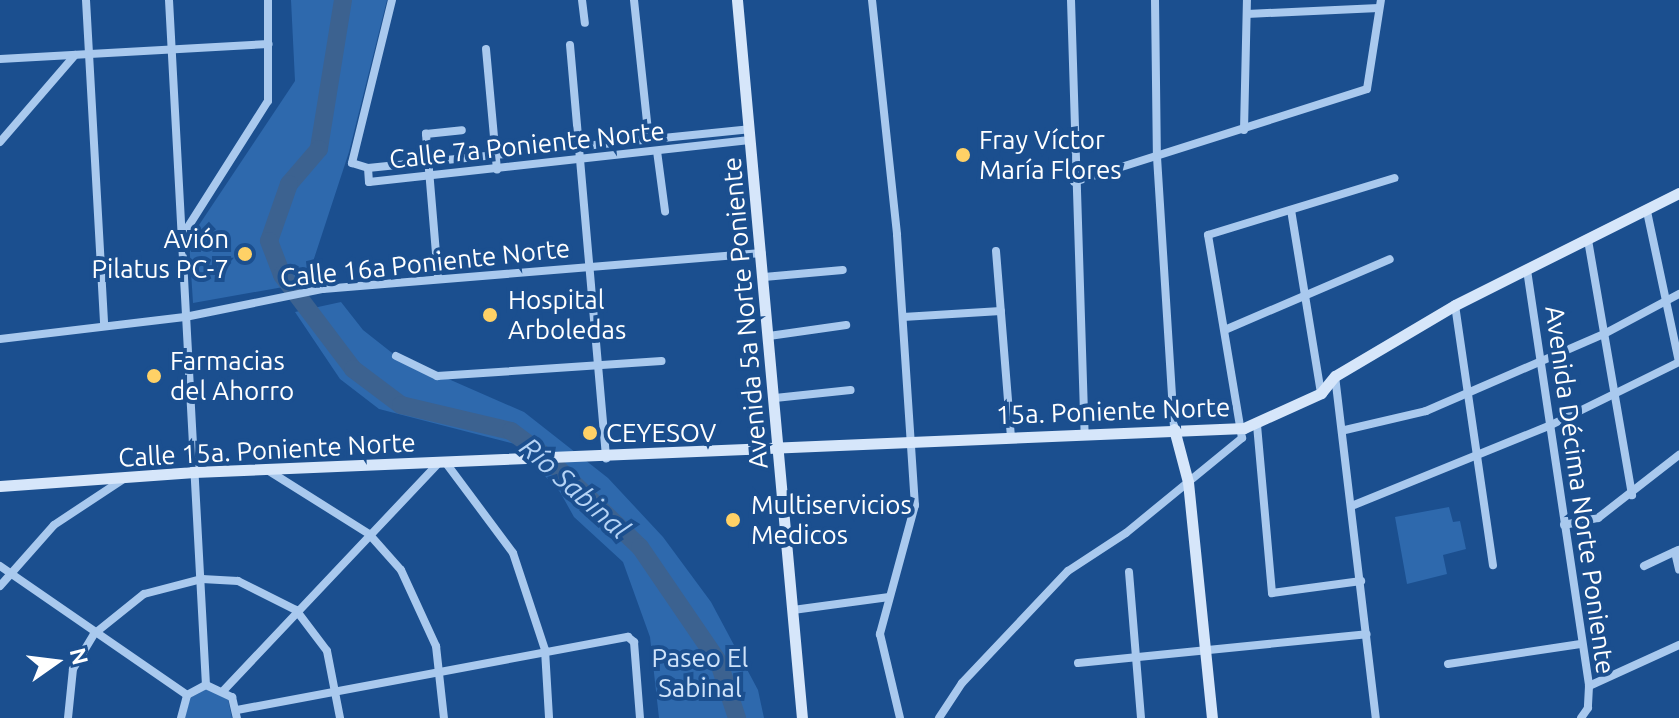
<!DOCTYPE html>
<meta charset="utf-8">
<style>
body{margin:0}
#map{position:relative;width:1679px;height:718px;overflow:hidden;background:#1b4f8f;font-family:Ubuntu,sans-serif}
div>[style]{position:absolute}
[style*='--x']{left:calc(var(--x)*1px);top:calc(var(--y)*1px);width:calc(var(--w)*1px);rotate:calc(var(--a)*1deg)}
.green>*{inset:0;background:#2e69ad}
.river>*{height:18px;margin:-9px;padding:0 9px;transform-origin:9px;border-radius:9px;background:#3c6290}
.street>*{height:8px;margin:-4px;padding:0 4px;transform-origin:4px;border-radius:4px;background:#a9c9ee}
.secondary>*{height:11px;margin:-5.5px;padding:0 5.5px;transform-origin:5.5px;border-radius:5.5px;background:#d6e6fa}
.dots>*{width:22px;height:22px;translate:-50% -50%;box-sizing:border-box;border:4px solid #1b4f8f;border-radius:50%}
span{translate:-50% -50%;white-space:nowrap;text-align:center;line-height:1.15;-webkit-text-stroke:8px #1b4f8f;paint-order:stroke}
.poi-label{font-size:26px;color:#fff}
.left{translate:0 -50%;text-align:left}
.right{translate:-100% -50%;text-align:right}
.street-label{font-size:26px;color:#fff}
.park-label{font-size:26px;color:#cfe3fa}
.water-label{font-size:28px;color:#b5d3f5;font-style:italic}
.north{position:absolute;left:16px;top:622px;width:80px;height:80px;-webkit-text-stroke:6px #1b4f8f;paint-order:stroke;rotate:76deg;font-size:22px;font-weight:700;line-height:32px;text-align:center;color:#fff}
.north::after{content:'';display:block;margin:auto;width:28px;height:36px;background:#fff;clip-path:polygon(50% 0,100% 100%,50% 72%,0 100%)}
</style>
<div id="map">
<div class="green">
<div style="clip-path:polygon(291px 0,387px 0,349px 152px,306px 283px,193px 303px,189px 240px,295px 81px)"></div>
<div style="clip-path:polygon(341px 302px,363px 330px,396px 356px,524px 412px,608px 478px,663px 537px,711px 602px,758px 690px,764px 718px,659px 718px,650px 637px,623px 562px,574px 517px,560px 492px,515px 444px,379px 409px,340px 379px,295px 312px)"></div>
<div style="clip-path:polygon(1449px 507px,1453px 522px,1460px 521px,1466px 549px,1443px 555px,1447px 574px,1407px 584px,1395px 517px)"></div>
<div style="clip-path:polygon(206px 689px,228px 699px,232px 718px,185px 718px,190px 698px)"></div>
</div>
<div class="river">
<div style="--x:343;--y:0;--w:151;--a:99.2"></div>
<div style="--x:319;--y:149;--w:46;--a:130.6"></div>
<div style="--x:289;--y:184;--w:60;--a:109.3"></div>
<div style="--x:269;--y:241;--w:36;--a:69"></div>
<div style="--x:282;--y:275;--w:118;--a:52.9"></div>
<div style="--x:353;--y:369;--w:60;--a:36.9"></div>
<div style="--x:401;--y:405;--w:113;--a:13.3"></div>
<div style="--x:511;--y:431;--w:44;--a:36.6"></div>
<div style="--x:546;--y:457;--w:130;--a:43.8"></div>
<div style="--x:640;--y:547;--w:140;--a:55.7"></div>
<div style="--x:719;--y:663;--w:58;--a:71.9"></div>
</div>
<div class="street">
<div style="--x:86;--y:0;--w:326;--a:86.8"></div>
<div style="--x:169;--y:0;--w:686;--a:86.91"></div>
<div style="--x:392;--y:0;--w:168;--a:103.8"></div>
<div style="--x:352;--y:163;--w:17;--a:17"></div>
<div style="--x:368;--y:168;--w:383;--a:-5.8"></div>
<div style="--x:582;--y:0;--w:23;--a:83"></div>
<div style="--x:634;--y:0;--w:141;--a:83.9"></div>
<div style="--x:872;--y:0;--w:236;--a:83.9"></div>
<div style="--x:897;--y:235;--w:271;--a:86.2"></div>
<div style="--x:915;--y:505;--w:134;--a:105.2"></div>
<div style="--x:880;--y:634;--w:86;--a:76.6"></div>
<div style="--x:1071;--y:0;--w:436;--a:88.2"></div>
<div style="--x:1155;--y:0;--w:157;--a:89.3"></div>
<div style="--x:1157;--y:157;--w:273;--a:86.4"></div>
<div style="--x:1247;--y:14;--w:132;--a:-2.6"></div>
<div style="--x:570;--y:45;--w:415;--a:85"></div>
<div style="--x:486;--y:49;--w:121;--a:84.8"></div>
<div style="--x:0;--y:59;--w:269;--a:-3.2"></div>
<div style="--x:1244;--y:130;--w:130;--a:-88.7"></div>
<div style="--x:0;--y:142;--w:115;--a:-49.2"></div>
<div style="--x:657;--y:151;--w:61;--a:82.4"></div>
<div style="--x:368;--y:168;--w:14;--a:86"></div>
<div style="--x:369;--y:182;--w:383;--a:-6.3"></div>
<div style="--x:1074;--y:182;--w:307;--a:-17.6"></div>
<div style="--x:1367;--y:89;--w:90;--a:-81.1"></div>
<div style="--x:1291;--y:210;--w:185;--a:80.7"></div>
<div style="--x:181;--y:238;--w:162;--a:-57.6"></div>
<div style="--x:268;--y:101;--w:101;--a:-90"></div>
<div style="--x:1588;--y:240;--w:259;--a:80.2"></div>
<div style="--x:996;--y:251;--w:187;--a:85.4"></div>
<div style="--x:1527;--y:270;--w:421;--a:81.5"></div>
<div style="--x:1589;--y:686;--w:22;--a:93"></div>
<div style="--x:1588;--y:708;--w:12;--a:125"></div>
<div style="--x:438;--y:277;--w:144;--a:-94.8"></div>
<div style="--x:426;--y:134;--w:36;--a:-6"></div>
<div style="--x:764;--y:277;--w:79;--a:-5.1"></div>
<div style="--x:1455;--y:305;--w:263;--a:81.7"></div>
<div style="--x:903;--y:317;--w:98;--a:-3.5"></div>
<div style="--x:1227;--y:329;--w:177;--a:-23.2"></div>
<div style="--x:769;--y:336;--w:78;--a:-8.1"></div>
<div style="--x:0;--y:339;--w:186;--a:-6.8"></div>
<div style="--x:185;--y:317;--w:141;--a:-11.5"></div>
<div style="--x:323;--y:289;--w:440;--a:-4.7"></div>
<div style="--x:396;--y:356;--w:46;--a:26"></div>
<div style="--x:437;--y:376;--w:225;--a:-3.8"></div>
<div style="--x:1335;--y:376;--w:344;--a:83.2"></div>
<div style="--x:775;--y:398;--w:76;--a:-6"></div>
<div style="--x:1257;--y:425;--w:169;--a:84.9"></div>
<div style="--x:1272;--y:593;--w:90;--a:-7.7"></div>
<div style="--x:1345;--y:430;--w:83;--a:-13.2"></div>
<div style="--x:1426;--y:411;--w:194;--a:-23.4"></div>
<div style="--x:1604;--y:334;--w:85;--a:-28.1"></div>
<div style="--x:446;--y:463;--w:112;--a:53.3"></div>
<div style="--x:513;--y:553;--w:102;--a:71.7"></div>
<div style="--x:545;--y:650;--w:68;--a:86.6"></div>
<div style="--x:269;--y:471;--w:118;--a:32.2"></div>
<div style="--x:369;--y:534;--w:48;--a:48.4"></div>
<div style="--x:401;--y:570;--w:84;--a:65.3"></div>
<div style="--x:436;--y:646;--w:72;--a:83.7"></div>
<div style="--x:1354;--y:505;--w:210;--a:-22.1"></div>
<div style="--x:1549;--y:426;--w:145;--a:-26.2"></div>
<div style="--x:1679;--y:362;--w:154;--a:-102"></div>
<div style="--x:1564;--y:525;--w:35;--a:-12"></div>
<div style="--x:1598;--y:518;--w:103;--a:-37.9"></div>
<div style="--x:1675;--y:552;--w:18;--a:77"></div>
<div style="--x:0;--y:566;--w:227;--a:34.6"></div>
<div style="--x:1644;--y:566;--w:38;--a:-25"></div>
<div style="--x:1129;--y:572;--w:146;--a:85.3"></div>
<div style="--x:0;--y:586;--w:81;--a:-48.5"></div>
<div style="--x:54;--y:525;--w:85;--a:-33.5"></div>
<div style="--x:793;--y:610;--w:97;--a:-7.7"></div>
<div style="--x:1078;--y:663;--w:290;--a:-5.7"></div>
<div style="--x:1448;--y:664;--w:134;--a:-8.6"></div>
<div style="--x:1589;--y:686;--w:99;--a:-24.5"></div>
<div style="--x:224;--y:690;--w:311;--a:-46.6"></div>
<div style="--x:237;--y:710;--w:398;--a:-10.6"></div>
<div style="--x:628;--y:637;--w:8;--a:40"></div>
<div style="--x:634;--y:642;--w:76;--a:85.5"></div>
<div style="--x:68;--y:718;--w:49;--a:-84.2"></div>
<div style="--x:73;--y:669;--w:41;--a:-59"></div>
<div style="--x:94;--y:634;--w:64;--a:-38.7"></div>
<div style="--x:144;--y:594;--w:60;--a:-14.5"></div>
<div style="--x:202;--y:579;--w:36;--a:3"></div>
<div style="--x:238;--y:581;--w:65;--a:26.6"></div>
<div style="--x:296;--y:610;--w:51;--a:52.9"></div>
<div style="--x:327;--y:651;--w:68;--a:79"></div>
<div style="--x:181;--y:718;--w:24;--a:-75"></div>
<div style="--x:187;--y:695;--w:21;--a:-28"></div>
<div style="--x:206;--y:685;--w:29;--a:25"></div>
<div style="--x:232;--y:697;--w:22;--a:77"></div>
<div style="--x:939;--y:718;--w:42;--a:-56.7"></div>
<div style="--x:962;--y:683;--w:154;--a:-46.6"></div>
<div style="--x:1068;--y:571;--w:69;--a:-33.2"></div>
<div style="--x:1126;--y:533;--w:150;--a:-39.3"></div>
<div style="--x:1242;--y:438;--w:206;--a:-99.5"></div>
<div style="--x:1208;--y:235;--w:195;--a:-17"></div>
</div>
<div class="secondary">
<div style="--x:737;--y:0;--w:721;--a:84.83"></div>
<div style="--x:1174;--y:429;--w:55;--a:75.2"></div>
<div style="--x:1188;--y:482;--w:237;--a:84.2"></div>
<div style="--x:0;--y:486;--w:195;--a:-4.1"></div>
<div style="--x:194;--y:472;--w:1051;--a:-2.4"></div>
<div style="--x:1244;--y:428;--w:85;--a:-24.4"></div>
<div style="--x:1321;--y:393;--w:22;--a:-51"></div>
<div style="--x:1335;--y:376;--w:139;--a:-30.6"></div>
<div style="--x:1455;--y:305;--w:250;--a:-26.6"></div>
</div>
<div class="dots">
<div style="left:963px;top:155px;background:#ffd166"></div>
<div style="left:245px;top:254px;background:#ffd166"></div>
<div style="left:490px;top:315px;background:#ffd166"></div>
<div style="left:154px;top:376px;background:#ffd166"></div>
<div style="left:590px;top:433px;background:#ffd166"></div>
<div style="left:733px;top:520px;background:#ffd166"></div>
</div>
<div class="poi-label">
<span class="left" style="left:979px;top:155px">Fray Víctor<br>María Flores</span>
<span class="right" style="left:229px;top:254px">Avión<br>Pilatus PC-7</span>
<span class="left" style="left:508px;top:315px">Hospital<br>Arboledas</span>
<span class="left" style="left:170px;top:376px">Farmacias<br>del Ahorro</span>
<span class="left" style="left:606px;top:433px">CEYESOV</span>
<span class="left" style="left:751px;top:520px">Multiservicios<br>Medicos</span>
</div>
<div class="street-label">
<span style="left:527px;top:145px;rotate:-6deg">Calle 7a Poniente Norte</span>
<span style="left:425px;top:263px;rotate:-6deg">Calle 16a Poniente Norte</span>
<span style="left:745px;top:313px;rotate:-95deg">Avenida 5a Norte Poniente</span>
<span style="left:1113px;top:411px;rotate:-2deg">15a. Poniente Norte</span>
<span style="left:267px;top:450px;rotate:-3deg">Calle 15a. Poniente Norte</span>
<span style="left:1580px;top:490px;rotate:82deg">Avenida Décima Norte Poniente</span>
</div>
<div class="park-label">
<span style="left:700px;top:673px">Paseo El<br>Sabinal</span>
</div>
<div class="water-label">
<span style="left:575px;top:488px;rotate:42deg">Río Sabinal</span>
</div>
<div class="north">N</div>
</div>
